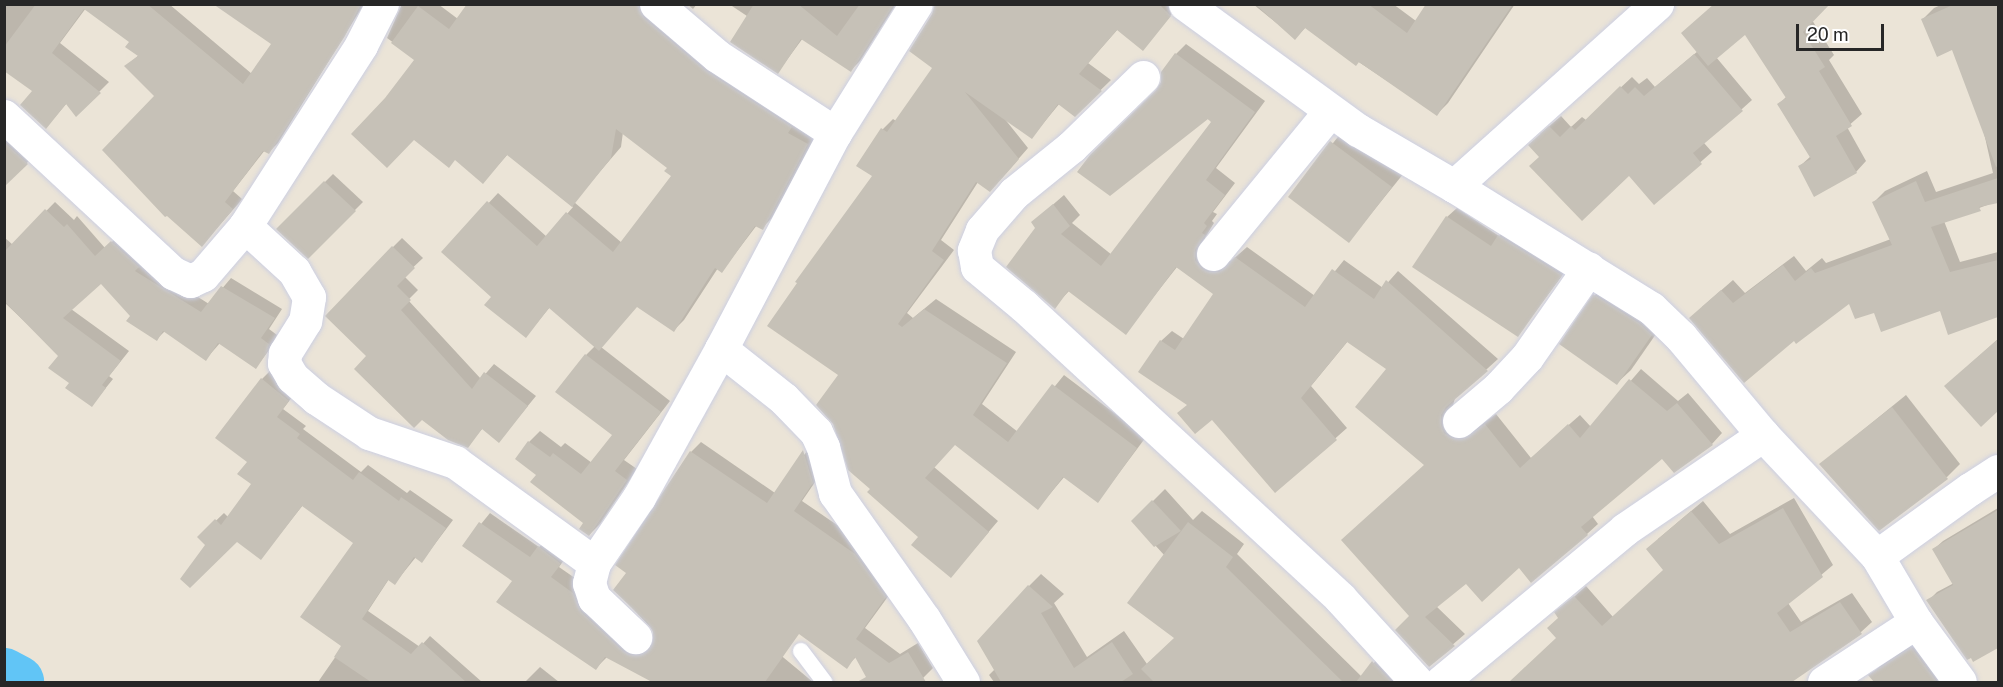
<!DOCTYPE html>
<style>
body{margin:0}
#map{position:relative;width:2003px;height:687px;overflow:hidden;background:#ebe4d7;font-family:"Public Sans",sans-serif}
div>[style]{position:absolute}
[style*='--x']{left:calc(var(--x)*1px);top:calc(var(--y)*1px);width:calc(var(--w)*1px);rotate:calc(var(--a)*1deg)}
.shadow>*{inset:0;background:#0003}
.river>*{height:54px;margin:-27px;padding:0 27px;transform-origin:27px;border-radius:27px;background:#61c5f6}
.building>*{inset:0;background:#c6c1b7}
.roads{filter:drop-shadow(0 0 2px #cccfe2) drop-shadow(0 0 2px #cccfe2)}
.lane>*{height:16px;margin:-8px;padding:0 8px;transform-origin:8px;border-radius:8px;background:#fff}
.street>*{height:33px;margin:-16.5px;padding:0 16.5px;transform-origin:16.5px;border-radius:16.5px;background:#fff}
span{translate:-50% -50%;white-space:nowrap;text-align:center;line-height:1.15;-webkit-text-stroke:5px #fff;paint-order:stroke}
.frame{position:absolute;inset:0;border:6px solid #272727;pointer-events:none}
.scale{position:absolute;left:1796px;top:24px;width:88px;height:27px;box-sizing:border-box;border:3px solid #272727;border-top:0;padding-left:8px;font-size:18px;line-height:21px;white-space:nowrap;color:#272727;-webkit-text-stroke:4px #fff;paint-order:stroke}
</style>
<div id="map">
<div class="shadow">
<div style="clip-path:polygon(4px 4px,169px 4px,252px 74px,273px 44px,215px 4px,364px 4px,278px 143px,268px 153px,265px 150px,233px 191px,242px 199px,239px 203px,202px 245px,156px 96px,126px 66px,139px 55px,131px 41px,86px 8px,60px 43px,109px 82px,76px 115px,67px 103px,55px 117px,34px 90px,4px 69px)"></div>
<div style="clip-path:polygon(evenodd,402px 4px,438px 4px,458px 19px,468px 4px,651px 4px,817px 134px,772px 218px,762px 228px,757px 225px,722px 271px,718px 268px,684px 320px,674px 330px,637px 306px,601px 347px,670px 401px,624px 460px,637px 469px,600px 524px,589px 535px,585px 523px,538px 474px,529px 442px,540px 431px,561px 447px,565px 443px,592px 463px,614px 435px,586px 355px,595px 346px,550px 307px,526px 336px,493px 297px,443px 252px,498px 193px,547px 237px,573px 207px,508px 154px,483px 182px,386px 99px,416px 59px,387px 38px,402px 4px,623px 132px,669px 167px,673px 176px,622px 243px,574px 202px,621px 147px,623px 132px)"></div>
<div style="clip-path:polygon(687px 4px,697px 4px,693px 9px)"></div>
<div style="clip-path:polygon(729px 4px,896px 4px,860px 61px,851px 70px,803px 38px,778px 72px,747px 16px)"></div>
<div style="clip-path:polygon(935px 4px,1180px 4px,1143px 49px,1118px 29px,1088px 63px,1111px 80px,1075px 115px,1060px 103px,1032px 137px,1004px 118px,1028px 148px,1000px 180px,978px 182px,941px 240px,954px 250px,907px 313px,913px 318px,936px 299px,1016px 352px,982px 404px,1018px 432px,1064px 375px,1146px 437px,1098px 501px,1065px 476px,1038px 508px,955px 443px,934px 467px,998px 521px,951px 576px,920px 537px,872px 489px,840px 375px,874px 176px,858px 165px,883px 129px,893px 119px,896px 121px,934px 67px)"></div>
<div style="clip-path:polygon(1253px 4px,1393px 4px,1416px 21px,1428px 4px,1515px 4px,1448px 103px,1437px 114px,1306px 27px,1295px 38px)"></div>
<div style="clip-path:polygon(1943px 4px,1998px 4px,1998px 201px,1944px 221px,1960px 262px,1998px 252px,1998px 315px,1949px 333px,1941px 309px,1875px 311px,1850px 301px,1794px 339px,1702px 307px,1733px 280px,1745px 293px,1794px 256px,1806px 271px,1822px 258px,1826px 263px,1891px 239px,1874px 202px,1885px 191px,1927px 171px,1936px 192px,1993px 173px,1982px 124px,1953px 48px,1923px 19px,1934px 8px)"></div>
<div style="clip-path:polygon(1812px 20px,1834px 55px,1829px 60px,1862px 114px,1847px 127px,1866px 161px,1856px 172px,1800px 166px,1811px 156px,1779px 104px,1787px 96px,1746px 32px,1716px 57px,1752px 100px,1704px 143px,1712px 152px,1654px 203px,1629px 174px,1541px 156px,1540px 134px,1561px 116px,1571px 127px,1582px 117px,1586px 120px,1632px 77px,1639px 84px,1647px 78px,1655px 87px,1698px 51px,1683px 33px)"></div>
<div style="clip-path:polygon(1186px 44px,1265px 101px,1216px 168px,1235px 183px,1213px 212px,1217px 214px,1212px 221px,1214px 223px,1205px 238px,1221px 262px,1231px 261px,1247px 247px,1315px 296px,1344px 260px,1383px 288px,1398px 271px,1498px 359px,1455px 398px,1451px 413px,1463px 428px,1475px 429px,1496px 414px,1531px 458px,1580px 415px,1591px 427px,1641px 369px,1678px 401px,1688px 393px,1722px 433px,1712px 444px,1663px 457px,1592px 516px,1598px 524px,1587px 534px,1519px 566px,1466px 582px,1436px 606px,1465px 634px,1429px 665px,1411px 616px,1426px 464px,1389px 369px,1348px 341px,1311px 386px,1347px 428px,1276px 491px,1213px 418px,1188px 404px,1161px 341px,1172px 331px,1184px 339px,1215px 294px,1177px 267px,1125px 333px,1070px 290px,1055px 306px,1037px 228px,1033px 222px,1064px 195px,1080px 215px,1072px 223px,1112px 255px,1213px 122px,1158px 91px,1176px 54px)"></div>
<div style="clip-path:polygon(4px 124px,36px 154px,4px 185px)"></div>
<div style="clip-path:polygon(1345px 128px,1404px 173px,1349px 241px,1290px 197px)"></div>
<div style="clip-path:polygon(333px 174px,363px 202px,308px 257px,278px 229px)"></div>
<div style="clip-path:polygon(55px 202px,74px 220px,77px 216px,105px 248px,121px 234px,143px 262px,209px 304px,231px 278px,282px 309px,269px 329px,277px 335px,274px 344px,256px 367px,220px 343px,206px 359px,165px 331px,157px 339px,101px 282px,71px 309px,129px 351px,109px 376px,113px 379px,92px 405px,71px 383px,60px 355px,4px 302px,4px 237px,13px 245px)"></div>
<div style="clip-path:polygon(1457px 208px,1499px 236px,1508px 227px,1570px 265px,1518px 335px,1447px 217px)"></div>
<div style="clip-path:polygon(402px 238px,423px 258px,404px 276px,418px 290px,408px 300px,481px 379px,494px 364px,536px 396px,499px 441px,483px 428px,467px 446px,369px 356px,393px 247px)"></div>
<div style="clip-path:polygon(1608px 282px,1665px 321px,1631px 370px,1617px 383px,1595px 295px)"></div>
<div style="clip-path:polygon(1998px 339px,1998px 409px,1981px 425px,1959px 374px)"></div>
<div style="clip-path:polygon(270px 371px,296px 392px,283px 409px,306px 426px,303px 429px,361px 472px,368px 465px,407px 493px,410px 490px,453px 520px,422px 561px,416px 557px,395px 583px,389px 579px,368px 611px,420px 647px,430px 636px,482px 682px,318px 682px,343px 646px,355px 542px,303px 505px,261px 558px,237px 540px,207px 545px,199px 537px,224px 513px,228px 517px,253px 484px,249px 461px,262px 379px)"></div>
<div style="clip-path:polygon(1906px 395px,1960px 464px,1947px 477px,1821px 464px)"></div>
<div style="clip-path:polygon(701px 442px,775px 493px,814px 442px,822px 472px,802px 501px,865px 544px,895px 587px,865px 628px,900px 654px,918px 643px,933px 668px,923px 678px,916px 682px,871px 682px,856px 657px,846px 667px,712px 569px,698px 587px,813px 682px,656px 682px,607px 657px,596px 668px,514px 580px,464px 545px,490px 513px,539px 547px,549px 538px,569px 553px,559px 567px,582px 583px,642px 646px,652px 645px,654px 631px,615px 590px,629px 572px,618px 564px,691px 452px)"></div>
<div style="clip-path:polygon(1165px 489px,1193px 520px,1202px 511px,1244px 544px,1237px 554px,1362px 677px,1385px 650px,1412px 682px,994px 682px,989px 675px,995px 669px,1029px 586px,1041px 574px,1064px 594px,1054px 603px,1087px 657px,1124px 631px,1147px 664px,1175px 638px,1165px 556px,1133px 521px)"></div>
<div style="clip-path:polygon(1794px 498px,1833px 565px,1788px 603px,1801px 622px,1852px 593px,1872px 622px,1861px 632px,1790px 682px,1780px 680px,1777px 682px,1683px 682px,1671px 665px,1652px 682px,1511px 682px,1558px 637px,1560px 617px,1556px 613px,1586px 586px,1613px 617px,1664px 570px,1658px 539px,1703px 501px,1730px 534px)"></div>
<div style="clip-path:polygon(1998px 508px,1998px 646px,1974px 660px,1928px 601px,1937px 592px,1954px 583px,1934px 549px,1943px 541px)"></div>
<div style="clip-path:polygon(1921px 639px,1946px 673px,1936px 682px,1876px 682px,1870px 676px,1880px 666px)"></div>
<div style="clip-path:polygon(540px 667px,559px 682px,525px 682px)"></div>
</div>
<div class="river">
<div style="--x:4;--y:675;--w:15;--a:28"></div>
</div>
<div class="building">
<div style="clip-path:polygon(36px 4px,147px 4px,243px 84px,271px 44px,213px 4px,361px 4px,345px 36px,269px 154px,263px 151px,225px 202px,233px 209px,202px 247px,167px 216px,165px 217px,102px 150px,154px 96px,124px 66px,138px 56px,125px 47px,129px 42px,84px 9px,52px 53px,101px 93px,76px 117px,66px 104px,46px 129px,20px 105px,32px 91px,4px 71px,4px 47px)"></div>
<div style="clip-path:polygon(467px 4px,638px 4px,644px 18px,705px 70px,792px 127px,788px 133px,808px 144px,763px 230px,755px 226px,722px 273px,715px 268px,674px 332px,637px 307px,599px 351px,549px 308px,526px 338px,484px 305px,491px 297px,441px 252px,487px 201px,537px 246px,566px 212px,613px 252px,671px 176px,664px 171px,667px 168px,616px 129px,611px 158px,572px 207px,507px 155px,483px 184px,455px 160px,449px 168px,414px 140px,387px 168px,351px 134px,385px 98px,414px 60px,391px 43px,418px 6px,449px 29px)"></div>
<div style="clip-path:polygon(754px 4px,798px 4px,837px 36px,860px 4px,894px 4px,851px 72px,801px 39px,778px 74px,730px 42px)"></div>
<div style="clip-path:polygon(935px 4px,1159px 4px,1171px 16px,1143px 51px,1117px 30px,1079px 74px,1102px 91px,1075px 117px,1058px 104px,1032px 139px,965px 92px,1019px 159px,990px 192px,976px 182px,932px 251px,944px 260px,898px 324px,902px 327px,924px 309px,1007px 363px,973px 415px,1008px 442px,1052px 384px,1137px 448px,1098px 503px,1063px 477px,1038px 510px,955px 445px,925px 478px,989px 532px,951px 578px,911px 545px,918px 537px,867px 492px,870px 489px,848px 470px,833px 424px,816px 405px,838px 375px,767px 326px,797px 283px,795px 282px,872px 176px,856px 166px,881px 128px,887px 132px,932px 68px,909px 51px,932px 14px)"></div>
<div style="clip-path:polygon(1255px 4px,1368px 4px,1407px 33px,1426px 4px,1513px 4px,1437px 116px,1359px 62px,1356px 66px,1305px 28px,1295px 40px)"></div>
<div style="clip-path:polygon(1714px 4px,1830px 4px,1803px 32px,1825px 67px,1819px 71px,1852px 126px,1836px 136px,1857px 173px,1814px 197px,1798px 166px,1811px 159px,1777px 104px,1786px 98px,1745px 35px,1708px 66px,1681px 33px)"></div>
<div style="clip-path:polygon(1955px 4px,1998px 4px,1998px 166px,1996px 167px,1952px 50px,1937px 57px,1921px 19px)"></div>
<div style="clip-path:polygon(1175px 53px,1255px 112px,1206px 180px,1225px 195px,1204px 223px,1207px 226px,1202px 233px,1205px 235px,1195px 250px,1195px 260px,1202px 269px,1209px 272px,1219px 272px,1235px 257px,1305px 307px,1332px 269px,1374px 299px,1386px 280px,1488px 371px,1446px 407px,1441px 415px,1441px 425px,1444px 433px,1452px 438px,1463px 439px,1485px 424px,1520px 468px,1568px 424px,1580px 438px,1629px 379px,1667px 411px,1677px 403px,1713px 445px,1674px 473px,1662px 459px,1581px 527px,1588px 535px,1531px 583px,1519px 568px,1482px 602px,1466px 584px,1425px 617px,1455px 646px,1429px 667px,1395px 630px,1409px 616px,1341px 540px,1424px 465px,1355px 407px,1386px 369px,1347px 342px,1301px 398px,1337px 440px,1275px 493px,1212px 420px,1195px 434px,1177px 413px,1187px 405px,1138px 372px,1160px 340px,1175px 350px,1213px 294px,1176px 267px,1126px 335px,1068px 291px,1055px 309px,1006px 267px,1035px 228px,1031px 222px,1053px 204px,1070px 226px,1061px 234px,1101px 266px,1211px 122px,1208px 119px,1110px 196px,1077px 172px,1090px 155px,1156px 90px,1161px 82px,1161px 72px)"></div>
<div style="clip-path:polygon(1694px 54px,1743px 111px,1693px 153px,1702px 164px,1654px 205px,1629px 176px,1582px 221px,1529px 166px,1539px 157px,1528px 145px,1549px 126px,1560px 137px,1571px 126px,1575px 130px,1620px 86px,1628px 94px,1635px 87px,1644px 96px)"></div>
<div style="clip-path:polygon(1330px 141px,1392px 187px,1349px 243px,1288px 197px)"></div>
<div style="clip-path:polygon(4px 142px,28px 164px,4px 187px)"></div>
<div style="clip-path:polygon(1998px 178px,1998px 203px,1979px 207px,1981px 211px,1931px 227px,1950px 272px,1998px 260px,1998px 317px,1948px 335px,1940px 311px,1881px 332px,1874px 313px,1855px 319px,1849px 304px,1796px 344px,1794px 341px,1744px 383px,1689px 318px,1721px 290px,1733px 303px,1783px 265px,1795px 281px,1811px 268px,1815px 273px,1892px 245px,1872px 202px,1916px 181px,1925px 202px)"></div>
<div style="clip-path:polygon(324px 181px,356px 211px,308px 259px,276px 229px)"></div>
<div style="clip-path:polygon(45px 209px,64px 227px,67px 224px,95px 256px,111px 241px,139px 267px,135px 271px,201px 312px,221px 286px,275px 318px,261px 338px,269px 344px,266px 354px,256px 369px,218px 343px,206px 361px,163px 331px,157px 341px,126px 321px,130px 316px,101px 284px,63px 318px,121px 361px,102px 385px,106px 388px,92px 407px,65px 388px,69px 383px,48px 368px,58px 356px,4px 301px,4px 252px)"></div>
<div style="clip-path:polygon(1446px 216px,1491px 246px,1498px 235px,1562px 275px,1518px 337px,1412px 267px)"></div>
<div style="clip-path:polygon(392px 246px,415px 268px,397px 286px,411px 300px,401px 310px,472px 389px,484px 372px,528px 406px,499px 443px,482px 429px,468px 448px,448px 440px,422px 420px,414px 428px,354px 369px,366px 356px,325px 316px)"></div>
<div style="clip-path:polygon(1593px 294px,1639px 323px,1652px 335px,1617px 385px,1559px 344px)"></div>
<div style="clip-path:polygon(1998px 339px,1998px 411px,1981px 427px,1944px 386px)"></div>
<div style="clip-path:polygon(585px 354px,661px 412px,615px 471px,627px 480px,589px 536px,579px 529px,583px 523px,530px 482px,536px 475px,515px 459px,528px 441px,550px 457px,553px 453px,581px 474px,612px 435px,555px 392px)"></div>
<div style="clip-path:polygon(261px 378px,289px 401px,277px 417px,300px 434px,297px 438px,353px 480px,359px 472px,399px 501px,401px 497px,446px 528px,422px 563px,414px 557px,395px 585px,388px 580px,362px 619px,411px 654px,422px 642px,466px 682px,371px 682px,334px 657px,341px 646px,300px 617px,353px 543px,302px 506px,261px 560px,237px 542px,190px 588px,180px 579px,205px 545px,197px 537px,215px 519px,221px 525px,251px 484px,237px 474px,247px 462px,215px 438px)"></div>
<div style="clip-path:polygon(1892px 407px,1948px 479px,1879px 531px,1819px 464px)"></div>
<div style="clip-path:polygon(803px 450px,813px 483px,794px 511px,855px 554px,886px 597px,856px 639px,889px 663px,908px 652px,926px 682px,857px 682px,866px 677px,855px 657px,847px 669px,799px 634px,765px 682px,652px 682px,605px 657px,596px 670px,496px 602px,512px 581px,462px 546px,479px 522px,530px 557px,538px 546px,561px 564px,551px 577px,573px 593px,581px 612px,623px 651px,630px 655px,640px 655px,649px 649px,653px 641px,653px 632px,648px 623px,613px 590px,626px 573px,615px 565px,690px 451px,767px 503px)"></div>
<div style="clip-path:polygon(1152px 500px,1181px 531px,1154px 547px,1131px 521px)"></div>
<div style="clip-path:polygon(1783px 508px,1823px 577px,1777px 613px,1790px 632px,1840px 602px,1862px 634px,1792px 682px,1509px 682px,1556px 638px,1547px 628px,1558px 618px,1554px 612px,1574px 596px,1602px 626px,1663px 570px,1646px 549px,1691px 511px,1719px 544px)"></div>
<div style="clip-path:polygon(1998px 510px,1998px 648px,1973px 662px,1971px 658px,1967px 660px,1926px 600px,1953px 585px,1932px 549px)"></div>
<div style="clip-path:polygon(1188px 522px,1233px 557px,1226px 567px,1343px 682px,1154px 682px,1141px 669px,1174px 638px,1127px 603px)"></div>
<div style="clip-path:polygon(1028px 585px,1053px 607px,1041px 613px,1074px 668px,1112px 642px,1133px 674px,1121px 682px,1001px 682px,977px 641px)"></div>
<div style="clip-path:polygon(1911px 647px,1937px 682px,1874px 682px,1868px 675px)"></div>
<div style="clip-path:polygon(1372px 661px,1392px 682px,1356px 682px)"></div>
</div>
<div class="roads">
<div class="lane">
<div style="--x:801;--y:651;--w:39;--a:53"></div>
</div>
<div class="street">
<div style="--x:656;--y:4;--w:80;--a:40.4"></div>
<div style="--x:717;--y:56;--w:141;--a:33.1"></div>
<div style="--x:1185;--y:4;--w:214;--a:36.1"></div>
<div style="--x:1358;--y:130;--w:111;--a:30.3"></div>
<div style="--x:1454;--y:186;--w:232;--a:31.8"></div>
<div style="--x:1651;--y:308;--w:42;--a:44"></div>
<div style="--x:1681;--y:337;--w:128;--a:50.1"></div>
<div style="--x:1763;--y:435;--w:166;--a:46.7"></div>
<div style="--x:1877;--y:556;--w:77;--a:59.4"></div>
<div style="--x:1916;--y:622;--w:74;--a:53.7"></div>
<div style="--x:1143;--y:77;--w:100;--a:135.8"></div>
<div style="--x:1071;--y:147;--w:73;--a:141.1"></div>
<div style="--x:1014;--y:193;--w:49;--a:130.9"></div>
<div style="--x:982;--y:230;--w:22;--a:112"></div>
<div style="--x:974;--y:250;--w:17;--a:80"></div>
<div style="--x:977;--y:267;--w:61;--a:39.7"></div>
<div style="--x:1024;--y:306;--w:430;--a:42.7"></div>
<div style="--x:1340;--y:598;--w:114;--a:47.5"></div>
<div style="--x:4;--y:116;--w:231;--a:42.9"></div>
<div style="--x:173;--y:273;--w:19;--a:25"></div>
<div style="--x:190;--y:281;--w:14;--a:-25"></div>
<div style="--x:203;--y:275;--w:65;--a:-49.4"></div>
<div style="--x:245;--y:226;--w:215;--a:-57.3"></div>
<div style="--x:361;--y:45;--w:46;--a:-62.9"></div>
<div style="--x:1454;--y:186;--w:273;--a:-41.9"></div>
<div style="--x:245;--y:226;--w:67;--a:42.6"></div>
<div style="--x:294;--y:271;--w:30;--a:60"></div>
<div style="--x:309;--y:297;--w:24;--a:99"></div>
<div style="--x:305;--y:321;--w:38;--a:122"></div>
<div style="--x:285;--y:353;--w:10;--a:96"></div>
<div style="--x:284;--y:363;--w:16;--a:60"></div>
<div style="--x:292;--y:377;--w:32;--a:41"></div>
<div style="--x:316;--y:398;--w:64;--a:33.4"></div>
<div style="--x:369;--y:433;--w:91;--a:18.6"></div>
<div style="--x:455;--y:462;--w:172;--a:36"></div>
<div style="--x:594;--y:563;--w:80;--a:-55.7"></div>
<div style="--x:639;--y:497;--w:169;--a:-61"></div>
<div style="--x:721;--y:349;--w:244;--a:-62.2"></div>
<div style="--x:835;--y:133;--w:152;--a:-57.9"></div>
<div style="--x:1213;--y:254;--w:185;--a:-50.7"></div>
<div style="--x:721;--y:349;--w:80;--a:38.4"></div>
<div style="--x:784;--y:399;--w:46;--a:45.9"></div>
<div style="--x:816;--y:432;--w:17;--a:65"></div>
<div style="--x:823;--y:447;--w:48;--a:75.4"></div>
<div style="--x:835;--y:493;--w:154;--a:54.8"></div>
<div style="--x:924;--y:619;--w:74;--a:58.2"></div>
<div style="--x:1459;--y:421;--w:51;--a:-40.2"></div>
<div style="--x:1498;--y:388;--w:42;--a:-46.9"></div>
<div style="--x:1527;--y:357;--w:108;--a:-55.1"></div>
<div style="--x:1877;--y:556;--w:115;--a:-35.8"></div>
<div style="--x:1970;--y:489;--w:33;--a:-33"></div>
<div style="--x:594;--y:563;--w:21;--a:104"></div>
<div style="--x:589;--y:583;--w:16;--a:72"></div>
<div style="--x:594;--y:598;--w:57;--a:43.6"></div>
<div style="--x:1441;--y:682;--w:239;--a:-39.7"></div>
<div style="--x:1625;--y:529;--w:167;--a:-34.3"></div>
<div style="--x:1824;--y:682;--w:110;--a:-33.1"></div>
</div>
</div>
<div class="frame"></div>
<div class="scale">20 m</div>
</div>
